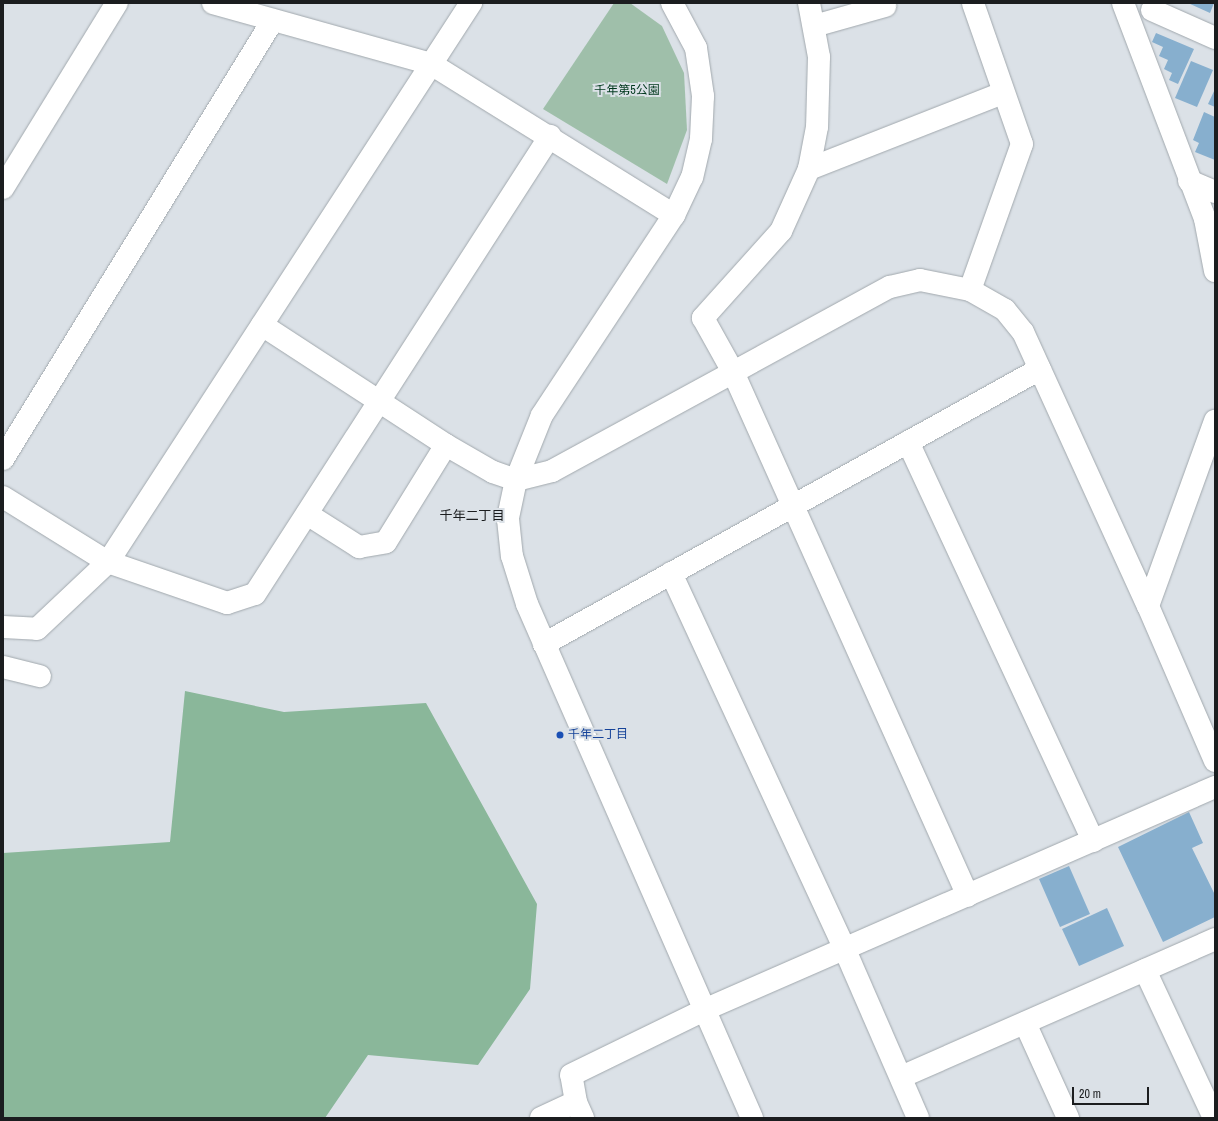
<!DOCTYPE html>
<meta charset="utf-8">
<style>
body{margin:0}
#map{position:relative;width:1218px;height:1121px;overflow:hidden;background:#dbe1e7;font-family:"Archivo Narrow","Noto Sans JP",sans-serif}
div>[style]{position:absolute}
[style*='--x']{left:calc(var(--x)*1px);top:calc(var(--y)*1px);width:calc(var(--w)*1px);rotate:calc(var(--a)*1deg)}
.green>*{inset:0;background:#9fbfaa}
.forest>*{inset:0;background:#8ab79a}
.building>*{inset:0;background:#87afce}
.roads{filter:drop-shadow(0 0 1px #a1a8ad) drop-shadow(0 0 1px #a1a8ad)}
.minor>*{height:22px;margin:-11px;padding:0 11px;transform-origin:11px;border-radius:11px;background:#fff}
.dots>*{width:11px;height:11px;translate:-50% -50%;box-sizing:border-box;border:2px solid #dbe1e7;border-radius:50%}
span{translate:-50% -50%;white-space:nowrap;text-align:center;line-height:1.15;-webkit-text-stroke:4px #dbe1e7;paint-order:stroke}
.park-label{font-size:12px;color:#00381d}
.transit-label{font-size:12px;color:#164399}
.left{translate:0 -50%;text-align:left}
.neighbourhood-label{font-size:13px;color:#1b1d1f}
.frame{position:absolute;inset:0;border:4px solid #1b1d1f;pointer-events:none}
.scale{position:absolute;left:1072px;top:1087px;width:77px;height:18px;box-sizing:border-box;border:2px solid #1b1d1f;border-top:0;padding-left:5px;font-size:12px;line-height:14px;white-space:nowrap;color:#1b1d1f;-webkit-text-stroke:3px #dbe1e7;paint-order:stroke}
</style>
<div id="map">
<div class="green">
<div style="clip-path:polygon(614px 3px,630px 3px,662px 26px,684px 73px,687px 130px,667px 184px,543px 109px)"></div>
</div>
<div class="forest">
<div style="clip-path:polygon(185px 691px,284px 712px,426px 703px,537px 904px,530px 989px,478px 1065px,368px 1055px,325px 1118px,3px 1118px,3px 853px,170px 842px)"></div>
</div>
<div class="building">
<div style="clip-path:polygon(1188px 3px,1214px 3px,1210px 13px)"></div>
<div style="clip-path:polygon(1156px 33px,1194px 49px,1178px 84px,1169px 80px,1172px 73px,1164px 69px,1168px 60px,1159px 56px,1163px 47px,1152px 42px)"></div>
<div style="clip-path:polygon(1191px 61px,1213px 70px,1197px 107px,1175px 98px)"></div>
<div style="clip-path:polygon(1215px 89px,1215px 107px,1208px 104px)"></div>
<div style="clip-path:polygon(1204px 112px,1215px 117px,1215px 160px,1195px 152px,1199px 143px,1193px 140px)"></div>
<div style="clip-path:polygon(1189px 812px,1203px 843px,1192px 848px,1215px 895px,1215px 917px,1163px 942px,1118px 847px)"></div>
<div style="clip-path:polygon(1069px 866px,1090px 914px,1060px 927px,1039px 879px)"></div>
<div style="clip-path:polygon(1107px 908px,1124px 946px,1079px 966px,1062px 929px)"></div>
</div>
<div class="roads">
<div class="minor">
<div style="--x:213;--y:3;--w:226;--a:15.6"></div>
<div style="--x:431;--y:64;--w:286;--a:31.9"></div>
<div style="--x:672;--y:3;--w:51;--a:61.9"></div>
<div style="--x:696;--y:48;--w:49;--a:81.7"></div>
<div style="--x:703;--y:96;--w:43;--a:92.7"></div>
<div style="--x:701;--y:139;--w:39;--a:103"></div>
<div style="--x:692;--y:177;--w:42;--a:115.3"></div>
<div style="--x:674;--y:215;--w:240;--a:123.4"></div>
<div style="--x:542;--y:415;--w:70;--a:111.8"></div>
<div style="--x:516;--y:480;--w:40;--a:102"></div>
<div style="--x:508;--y:519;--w:37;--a:84"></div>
<div style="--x:512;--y:556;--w:50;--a:72.6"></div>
<div style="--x:527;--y:604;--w:561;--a:66.36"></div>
<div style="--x:809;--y:3;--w:55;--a:79.5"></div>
<div style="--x:819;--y:57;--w:70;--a:91.6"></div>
<div style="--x:817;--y:127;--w:43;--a:100.8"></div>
<div style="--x:809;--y:169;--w:68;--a:114.3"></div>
<div style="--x:781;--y:231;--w:117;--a:131.9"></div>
<div style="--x:703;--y:318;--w:62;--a:60.9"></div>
<div style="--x:733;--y:372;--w:574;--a:65.85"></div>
<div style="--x:1123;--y:3;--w:231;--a:69.2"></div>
<div style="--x:1205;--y:219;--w:53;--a:79.1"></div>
<div style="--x:1152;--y:10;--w:69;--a:24"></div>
<div style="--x:814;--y:26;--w:74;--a:-15.7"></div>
<div style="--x:809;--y:169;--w:208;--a:-21.4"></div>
<div style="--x:1189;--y:181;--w:28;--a:23"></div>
<div style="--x:3;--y:188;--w:217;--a:-58.4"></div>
<div style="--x:970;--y:290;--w:155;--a:-70.4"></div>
<div style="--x:1022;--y:144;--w:149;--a:-109.2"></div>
<div style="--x:262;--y:325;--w:220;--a:33.1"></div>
<div style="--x:446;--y:445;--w:54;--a:29.9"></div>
<div style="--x:493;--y:472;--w:24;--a:19"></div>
<div style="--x:516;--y:480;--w:37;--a:-14"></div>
<div style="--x:552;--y:471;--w:385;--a:-28.6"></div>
<div style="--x:890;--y:287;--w:31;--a:-13"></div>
<div style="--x:920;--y:280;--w:51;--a:11.3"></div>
<div style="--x:970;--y:290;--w:40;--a:29.7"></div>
<div style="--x:1005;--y:310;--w:28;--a:51"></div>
<div style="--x:1023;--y:332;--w:301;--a:65.5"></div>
<div style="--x:1148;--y:606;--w:169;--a:66.6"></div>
<div style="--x:908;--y:442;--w:440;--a:65.1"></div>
<div style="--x:3;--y:459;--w:515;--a:-58.41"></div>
<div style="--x:3;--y:497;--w:123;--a:31.8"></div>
<div style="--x:108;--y:562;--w:126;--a:19"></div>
<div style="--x:227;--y:603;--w:29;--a:-18"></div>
<div style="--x:255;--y:594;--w:545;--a:-57.21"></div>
<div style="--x:307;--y:514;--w:62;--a:32.4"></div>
<div style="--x:359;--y:547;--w:27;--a:-10"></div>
<div style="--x:386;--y:542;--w:114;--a:-58.3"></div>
<div style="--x:671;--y:573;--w:415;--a:65.2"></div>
<div style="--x:845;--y:950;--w:183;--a:66.5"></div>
<div style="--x:1148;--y:606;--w:197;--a:-70.1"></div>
<div style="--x:3;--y:627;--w:34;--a:3"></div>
<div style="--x:37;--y:629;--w:98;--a:-43.3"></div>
<div style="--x:108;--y:562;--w:667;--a:-57"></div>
<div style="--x:544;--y:644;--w:567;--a:-29.01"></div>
<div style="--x:3;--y:667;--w:38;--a:14"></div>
<div style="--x:1145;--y:970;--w:163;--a:65"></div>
<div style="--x:1025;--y:1023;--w:104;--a:65.6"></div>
<div style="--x:901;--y:1077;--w:343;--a:-23.7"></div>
<div style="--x:541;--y:1118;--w:38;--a:-25"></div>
<div style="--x:583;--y:1118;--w:17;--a:-114"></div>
<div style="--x:576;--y:1102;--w:27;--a:-100"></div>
<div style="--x:571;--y:1075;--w:148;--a:-26"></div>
<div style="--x:704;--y:1010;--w:558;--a:-23.58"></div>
</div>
</div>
<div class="dots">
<div style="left:560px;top:735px;background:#1a4fb4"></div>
</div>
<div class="park-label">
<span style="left:627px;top:91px">千年第5公園</span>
</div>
<div class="transit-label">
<span class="left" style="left:568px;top:735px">千年二丁目</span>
</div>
<div class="neighbourhood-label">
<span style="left:472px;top:516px">千年二丁目</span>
</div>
<div class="frame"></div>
<div class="scale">20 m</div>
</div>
